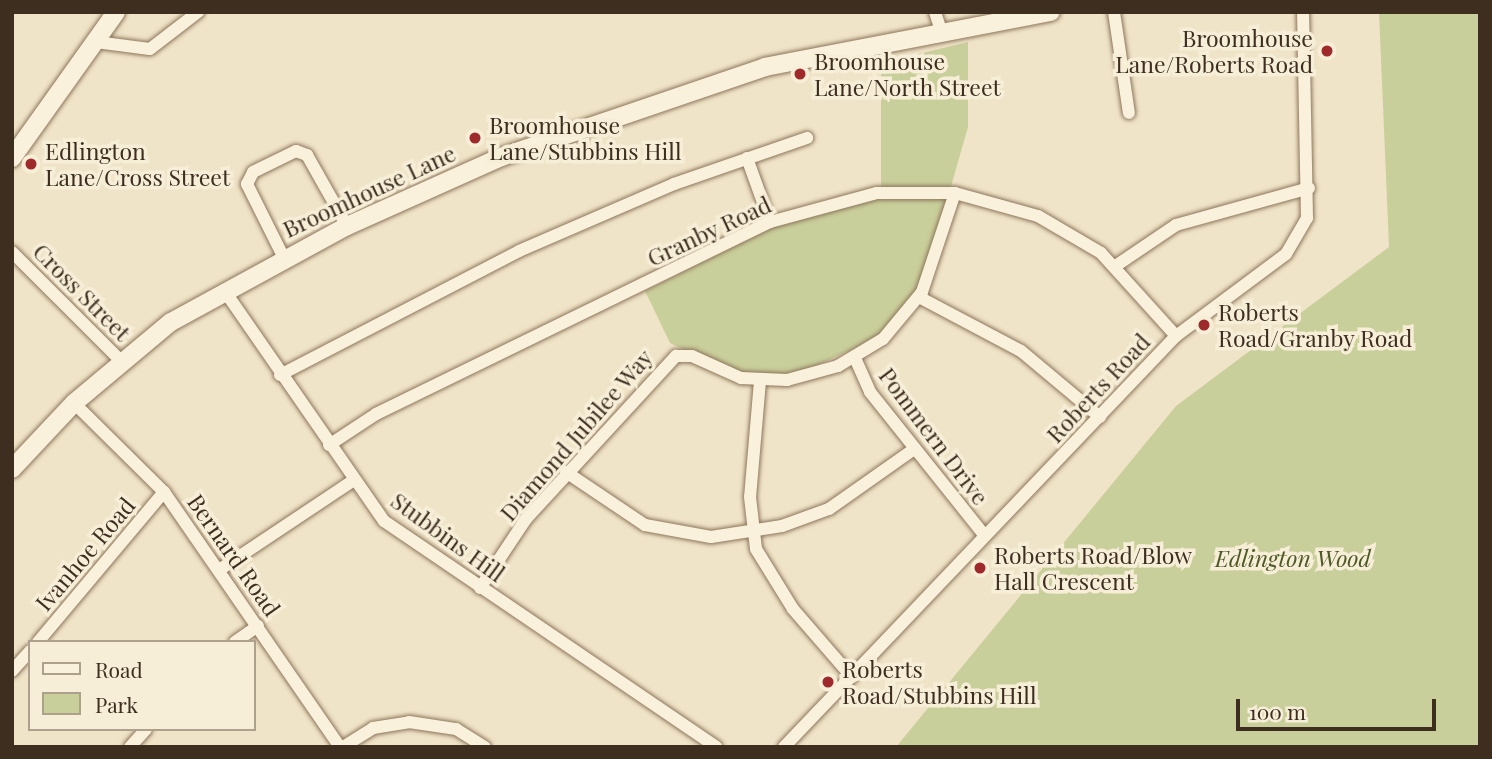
<!DOCTYPE html>
<style>
body{margin:0}
#map{position:relative;width:1492px;height:759px;overflow:hidden;background:#f0e4c8;font-family:"Playfair Display",serif}
div>[style]{position:absolute}
[style*='--x']{left:calc(var(--x)*1px);top:calc(var(--y)*1px);width:calc(var(--w)*1px);rotate:calc(var(--a)*1deg)}
.green>*{inset:0;background:#c9cf9b}
.roads{filter:drop-shadow(0 0 2px #8d765c) drop-shadow(0 0 2px #8d765c)}
.street>*{height:12px;margin:-6px;padding:0 6px;transform-origin:6px;border-radius:6px;background:#faf1dc}
.secondary>*{height:18px;margin:-9px;padding:0 9px;transform-origin:9px;border-radius:9px;background:#faf1dc}
.dots>*{width:19px;height:19px;translate:-50% -50%;box-sizing:border-box;border:4px solid #f7eed8;border-radius:50%}
span{translate:-50% -50%;white-space:nowrap;text-align:center;line-height:1.15;-webkit-text-stroke:7px #f7eed8;paint-order:stroke}
.poi-label{font-size:23px;color:#3d2e20}
.right{translate:-100% -50%;text-align:right}
.left{translate:0 -50%;text-align:left}
.street-label{font-size:23px;color:#3d2e20}
.park-label{font-size:23px;color:#4d5a26;font-style:italic}
.frame{position:absolute;inset:0;border:14px solid #3d2e20;pointer-events:none}
.legend{position:absolute;left:28px;top:640px;width:228px;height:91px;box-sizing:border-box;background:#f7eed8;border:2px solid #ada18e;margin:0;padding:9px 12px;list-style:none;font-size:21px;color:#3d2e20}
.legend li{display:flex;align-items:center;gap:14px;height:35px}
.legend b{width:35px;border:2px solid #ada18e}
.scale{position:absolute;left:1236px;top:699px;width:200px;height:32px;box-sizing:border-box;border:4px solid #3d2e20;border-top:0;padding-left:9px;font-size:21px;line-height:24px;white-space:nowrap;color:#3d2e20;-webkit-text-stroke:5px #f7eed8;paint-order:stroke}
</style>
<div id="map">
<div class="green">
<div style="clip-path:polygon(1379px 12px,1480px 12px,1480px 747px,896px 747px,1176px 406px,1389px 247px)"></div>
<div style="clip-path:polygon(968px 42px,968px 127px,944px 211px,916px 295px,877px 338px,789px 378px,742px 377px,670px 343px,645px 291px,772px 227px,881px 197px,881px 63px)"></div>
</div>
<div class="roads">
<div class="street">
<div style="--x:935;--y:12;--w:19;--a:72"></div>
<div style="--x:1114;--y:12;--w:102;--a:81.6"></div>
<div style="--x:96;--y:42;--w:54;--a:7.4"></div>
<div style="--x:150;--y:49;--w:61;--a:-37.6"></div>
<div style="--x:747;--y:158;--w:68;--a:70.2"></div>
<div style="--x:12;--y:252;--w:156;--a:45"></div>
<div style="--x:284;--y:258;--w:83;--a:-116.6"></div>
<div style="--x:247;--y:184;--w:13;--a:-63"></div>
<div style="--x:253;--y:172;--w:48;--a:-26"></div>
<div style="--x:296;--y:151;--w:12;--a:20"></div>
<div style="--x:307;--y:155;--w:81;--a:60.6"></div>
<div style="--x:1114;--y:267;--w:75;--a:-34.1"></div>
<div style="--x:1176;--y:225;--w:138;--a:-15.5"></div>
<div style="--x:224;--y:290;--w:281;--a:55.3"></div>
<div style="--x:384;--y:521;--w:402;--a:34.2"></div>
<div style="--x:919;--y:297;--w:115;--a:27.9"></div>
<div style="--x:1021;--y:351;--w:103;--a:39.9"></div>
<div style="--x:855;--y:358;--w:37;--a:66"></div>
<div style="--x:870;--y:392;--w:184;--a:51.4"></div>
<div style="--x:280;--y:375;--w:269;--a:-27.4"></div>
<div style="--x:519;--y:251;--w:169;--a:-23.4"></div>
<div style="--x:674;--y:184;--w:141;--a:-19.1"></div>
<div style="--x:760;--y:381;--w:116;--a:94.9"></div>
<div style="--x:750;--y:497;--w:52;--a:83.4"></div>
<div style="--x:756;--y:549;--w:70;--a:58.3"></div>
<div style="--x:793;--y:609;--w:90;--a:49.1"></div>
<div style="--x:74;--y:403;--w:127;--a:44.7"></div>
<div style="--x:164;--y:492;--w:310;--a:55.4"></div>
<div style="--x:329;--y:445;--w:56;--a:-33.4"></div>
<div style="--x:376;--y:414;--w:438;--a:-26"></div>
<div style="--x:770;--y:222;--w:111;--a:-15.2"></div>
<div style="--x:877;--y:193;--w:78;--a:0"></div>
<div style="--x:955;--y:193;--w:86;--a:15.5"></div>
<div style="--x:1038;--y:216;--w:73;--a:30.4"></div>
<div style="--x:1101;--y:253;--w:112;--a:47.9"></div>
<div style="--x:566;--y:472;--w:95;--a:33.9"></div>
<div style="--x:645;--y:525;--w:67;--a:10.3"></div>
<div style="--x:711;--y:537;--w:72;--a:-8.8"></div>
<div style="--x:782;--y:526;--w:50;--a:-19.9"></div>
<div style="--x:829;--y:509;--w:104;--a:-35.2"></div>
<div style="--x:222;--y:568;--w:155;--a:-33.7"></div>
<div style="--x:480;--y:588;--w:83;--a:-56.3"></div>
<div style="--x:526;--y:519;--w:222;--a:-47.4"></div>
<div style="--x:676;--y:356;--w:16;--a:0"></div>
<div style="--x:692;--y:356;--w:54;--a:24.2"></div>
<div style="--x:741;--y:378;--w:46;--a:2.5"></div>
<div style="--x:787;--y:380;--w:53;--a:-15.4"></div>
<div style="--x:838;--y:366;--w:52;--a:-31"></div>
<div style="--x:883;--y:339;--w:61;--a:-50.3"></div>
<div style="--x:922;--y:292;--w:104;--a:-71.6"></div>
<div style="--x:38;--y:642;--w:196;--a:-50"></div>
<div style="--x:235;--y:642;--w:28;--a:-35"></div>
<div style="--x:12;--y:671;--w:27;--a:-48"></div>
<div style="--x:130;--y:747;--w:24;--a:-48"></div>
<div style="--x:343;--y:747;--w:36;--a:-32"></div>
<div style="--x:373;--y:728;--w:36;--a:-9"></div>
<div style="--x:409;--y:722;--w:48;--a:8.5"></div>
<div style="--x:456;--y:729;--w:34;--a:32"></div>
<div style="--x:784;--y:747;--w:568;--a:-46.36"></div>
<div style="--x:1176;--y:336;--w:137;--a:-36.7"></div>
<div style="--x:1286;--y:254;--w:42;--a:-59.7"></div>
<div style="--x:1307;--y:218;--w:206;--a:-91.1"></div>
</div>
<div class="secondary">
<div style="--x:12;--y:158;--w:179;--a:-54.5"></div>
<div style="--x:12;--y:469;--w:91;--a:-46.8"></div>
<div style="--x:74;--y:403;--w:126;--a:-39.9"></div>
<div style="--x:171;--y:322;--w:200;--a:-28.6"></div>
<div style="--x:347;--y:226;--w:169;--a:-24.1"></div>
<div style="--x:501;--y:157;--w:279;--a:-18.8"></div>
<div style="--x:765;--y:67;--w:291;--a:-10.9"></div>
</div>
</div>
<div class="dots">
<div style="left:1327px;top:51px;background:#9e2a2b"></div>
<div style="left:800px;top:74px;background:#9e2a2b"></div>
<div style="left:475px;top:138px;background:#9e2a2b"></div>
<div style="left:31px;top:164px;background:#9e2a2b"></div>
<div style="left:1204px;top:325px;background:#9e2a2b"></div>
<div style="left:980px;top:568px;background:#9e2a2b"></div>
<div style="left:828px;top:682px;background:#9e2a2b"></div>
</div>
<div class="poi-label">
<span class="right" style="left:1313px;top:51px">Broomhouse<br>Lane/Roberts Road</span>
<span class="left" style="left:814px;top:74px">Broomhouse<br>Lane/North Street</span>
<span class="left" style="left:489px;top:138px">Broomhouse<br>Lane/Stubbins Hill</span>
<span class="left" style="left:45px;top:164px">Edlington<br>Lane/Cross Street</span>
<span class="left" style="left:1218px;top:325px">Roberts<br>Road/Granby Road</span>
<span class="left" style="left:994px;top:568px">Roberts Road/Blow<br>Hall Crescent</span>
<span class="left" style="left:842px;top:682px">Roberts<br>Road/Stubbins Hill</span>
</div>
<div class="street-label">
<span style="left:369px;top:191px;rotate:-25deg">Broomhouse Lane</span>
<span style="left:709px;top:231px;rotate:-25deg">Granby Road</span>
<span style="left:82px;top:292px;rotate:45deg">Cross Street</span>
<span style="left:1098px;top:388px;rotate:-47deg">Roberts Road</span>
<span style="left:576px;top:435px;rotate:-49deg">Diamond Jubilee Way</span>
<span style="left:934px;top:436px;rotate:53deg">Pommern Drive</span>
<span style="left:448px;top:537px;rotate:36deg">Stubbins Hill</span>
<span style="left:85px;top:554px;rotate:-50deg">Ivanhoe Road</span>
<span style="left:234px;top:555px;rotate:55deg">Bernard Road</span>
</div>
<div class="park-label">
<span style="left:1293px;top:558px">Edlington Wood</span>
</div>
<div class="frame"></div>
<ul class="legend">
<li><b style="height:9px;background:#faf1dc"></b>Road</li>
<li><b style="height:19px;background:#c9cf9b"></b>Park</li>
</ul>
<div class="scale">100 m</div>
</div>
